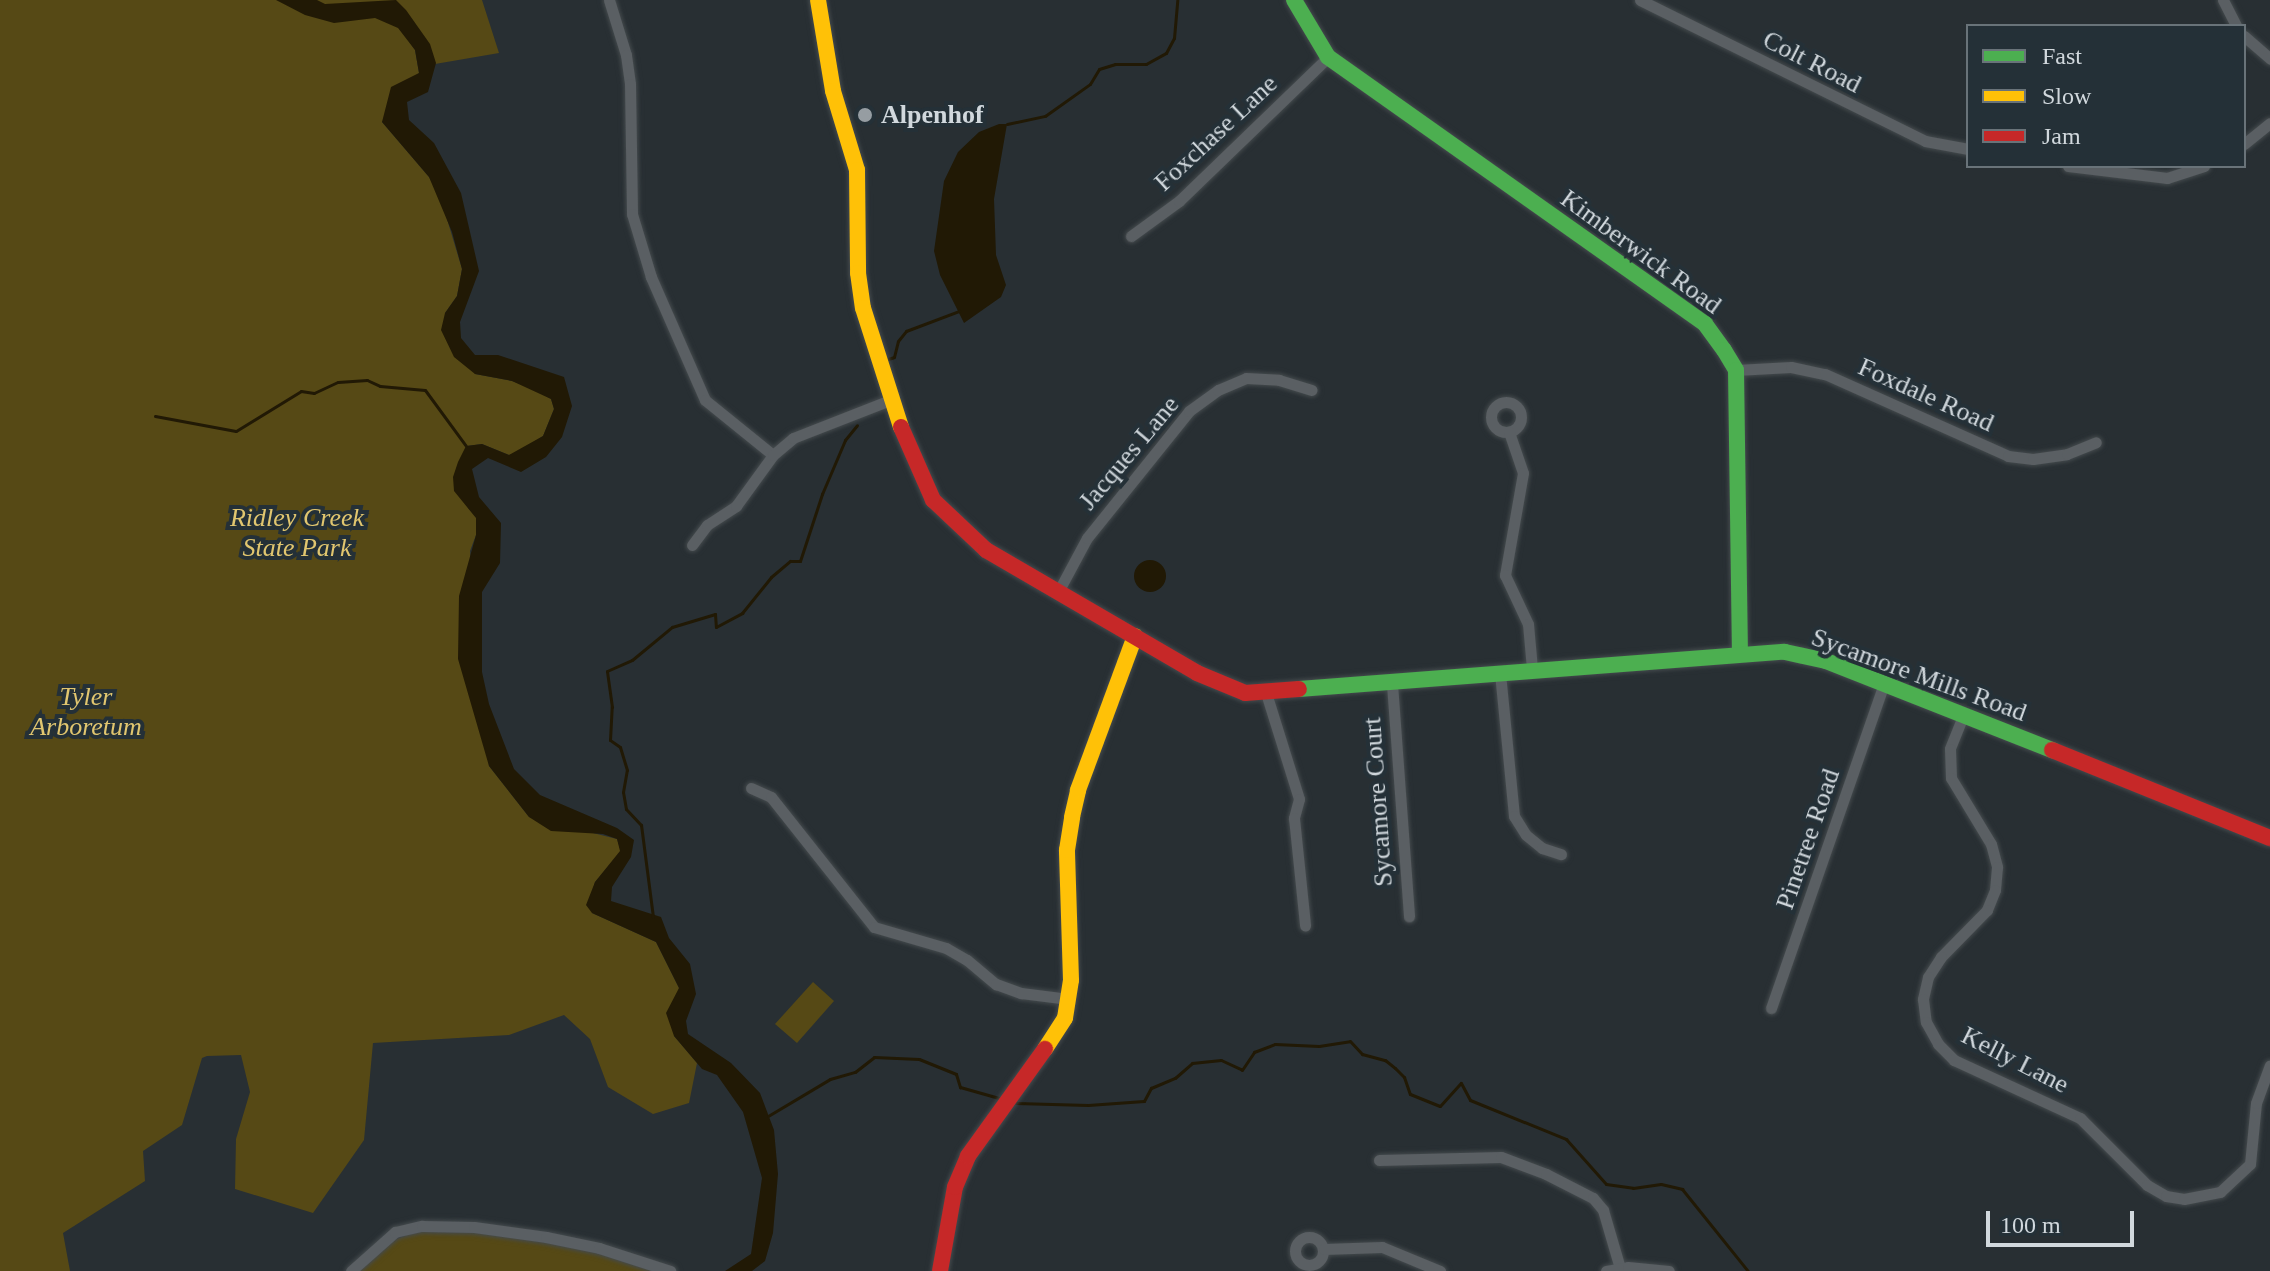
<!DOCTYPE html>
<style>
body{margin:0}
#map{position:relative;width:2270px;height:1271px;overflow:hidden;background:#282f33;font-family:Georgia,serif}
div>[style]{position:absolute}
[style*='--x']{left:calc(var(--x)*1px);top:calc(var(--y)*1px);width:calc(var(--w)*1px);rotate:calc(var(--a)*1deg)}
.green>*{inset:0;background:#564915}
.water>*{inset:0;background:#211905}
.round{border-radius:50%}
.stream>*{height:3px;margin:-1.5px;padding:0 1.5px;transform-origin:1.5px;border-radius:1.5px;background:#211905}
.roads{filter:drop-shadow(0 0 2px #444a4d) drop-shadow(0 0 2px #444a4d)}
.street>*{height:11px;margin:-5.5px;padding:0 5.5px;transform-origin:5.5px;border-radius:5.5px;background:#5a5f63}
.street>.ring{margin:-5.5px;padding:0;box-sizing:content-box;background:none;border:11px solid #5a5f63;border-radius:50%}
.fast>*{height:16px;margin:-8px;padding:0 8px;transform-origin:8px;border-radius:8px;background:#4caf50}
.slow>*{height:16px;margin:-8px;padding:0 8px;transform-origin:8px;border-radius:8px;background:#ffc107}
.jam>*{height:16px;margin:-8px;padding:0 8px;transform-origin:8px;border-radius:8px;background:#c62828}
.dots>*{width:22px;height:22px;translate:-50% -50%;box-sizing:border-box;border:4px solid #243037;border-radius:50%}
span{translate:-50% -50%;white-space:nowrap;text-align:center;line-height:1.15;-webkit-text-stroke:8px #243037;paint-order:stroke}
.street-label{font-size:26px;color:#d1d8dd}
.poi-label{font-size:26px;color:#d1d8dd;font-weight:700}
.left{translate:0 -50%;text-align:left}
.park-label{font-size:26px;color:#e1c66f;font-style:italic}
.legend{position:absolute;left:1966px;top:24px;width:280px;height:144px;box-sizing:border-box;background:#243037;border:2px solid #697379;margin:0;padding:10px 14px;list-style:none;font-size:24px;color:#d1d8dd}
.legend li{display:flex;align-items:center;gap:16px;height:40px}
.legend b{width:40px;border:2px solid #697379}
.scale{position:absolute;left:1986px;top:1211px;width:148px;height:36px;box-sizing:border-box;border:4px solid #d1d8dd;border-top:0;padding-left:10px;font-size:24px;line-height:28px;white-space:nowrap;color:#d1d8dd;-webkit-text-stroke:6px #243037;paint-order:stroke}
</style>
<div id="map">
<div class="green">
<div style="clip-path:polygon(0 0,482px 0,499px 53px,435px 64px,399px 27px,415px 50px,419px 73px,382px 122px,429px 177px,441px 199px,462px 269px,457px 296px,445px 313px,475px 374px,512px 381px,536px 390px,551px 399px,554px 409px,543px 436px,520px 451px,509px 455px,482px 444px,467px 446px,456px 469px,468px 508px,476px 517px,476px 535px,470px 551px,489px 766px,529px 817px,617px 839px,621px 851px,595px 882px,591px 896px,592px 913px,656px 942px,679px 988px,674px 1036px,697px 1063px,689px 1103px,653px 1114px,608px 1087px,590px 1039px,564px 1015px,509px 1035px,373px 1043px,364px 1140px,313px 1213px,235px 1189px,236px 1139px,250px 1092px,241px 1055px,207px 1056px,202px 1058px,182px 1125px,143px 1151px,145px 1181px,63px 1233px,70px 1271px,0 1271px)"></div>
<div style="clip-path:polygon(813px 982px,834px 1001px,797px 1043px,775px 1024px)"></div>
<div style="clip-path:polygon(472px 1229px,600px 1252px,654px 1271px,357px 1271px,387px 1243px,407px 1235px,428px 1230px)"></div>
</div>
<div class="water">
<div style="clip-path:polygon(276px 0,317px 0,325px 4px,396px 0,406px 10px,430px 44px,436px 63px,428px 92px,407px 102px,409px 120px,434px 143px,461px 193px,479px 271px,460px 322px,461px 338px,475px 355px,498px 355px,564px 377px,572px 406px,562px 437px,546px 457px,521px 472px,488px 458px,472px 469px,479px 497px,501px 523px,500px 563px,482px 592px,482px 672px,489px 704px,514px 769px,540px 795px,617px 828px,634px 840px,631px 857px,612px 887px,611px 901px,661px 917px,669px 938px,690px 964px,696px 994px,686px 1021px,688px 1034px,731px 1063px,760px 1093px,774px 1130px,778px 1174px,773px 1233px,765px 1261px,752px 1271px,725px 1271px,751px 1254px,762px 1178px,743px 1112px,717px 1075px,702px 1069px,674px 1036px,666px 1013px,679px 988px,656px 942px,592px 913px,586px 905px,595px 882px,620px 851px,617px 839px,603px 834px,551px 831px,529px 817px,489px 766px,458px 659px,459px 596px,476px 535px,476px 518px,454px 491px,453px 477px,458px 462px,466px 446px,482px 444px,509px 455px,543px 436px,554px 409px,551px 399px,512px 381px,475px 374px,454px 357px,441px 330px,445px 313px,457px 296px,462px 269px,452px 232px,429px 177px,382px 122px,391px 87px,419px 73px,415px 50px,398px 28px,375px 18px,334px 23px,305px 15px)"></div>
<div style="clip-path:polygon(999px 124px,1007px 124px,994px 199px,996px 255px,1006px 285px,1001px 297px,964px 323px,940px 275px,934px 251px,944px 181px,958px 152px,979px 132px)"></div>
<div class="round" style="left:1134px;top:560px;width:32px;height:32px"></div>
</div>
<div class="stream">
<div style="--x:1007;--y:124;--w:39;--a:-12"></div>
<div style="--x:1045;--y:116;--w:55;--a:-35.4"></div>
<div style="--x:1090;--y:84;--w:17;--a:-59"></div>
<div style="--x:1099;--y:69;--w:17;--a:-17"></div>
<div style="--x:1115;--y:64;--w:31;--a:0"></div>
<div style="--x:1146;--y:64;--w:23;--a:-29"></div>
<div style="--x:1166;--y:53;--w:17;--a:-62"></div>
<div style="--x:1174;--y:38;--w:38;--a:-85"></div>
<div style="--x:885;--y:360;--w:9;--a:-18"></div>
<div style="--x:894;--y:357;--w:16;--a:-76"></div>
<div style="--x:898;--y:341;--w:13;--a:-51"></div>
<div style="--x:906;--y:331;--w:57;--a:-20.7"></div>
<div style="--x:155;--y:416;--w:82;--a:10.5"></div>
<div style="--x:236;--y:431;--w:76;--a:-31.6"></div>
<div style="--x:301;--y:391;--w:13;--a:9"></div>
<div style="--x:314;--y:393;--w:26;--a:-25"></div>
<div style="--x:338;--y:382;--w:29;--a:-4"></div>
<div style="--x:367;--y:380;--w:14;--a:25"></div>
<div style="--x:380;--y:386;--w:45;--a:5.1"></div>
<div style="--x:425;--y:390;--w:69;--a:53.8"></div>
<div style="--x:653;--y:917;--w:93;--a:-97.4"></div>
<div style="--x:641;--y:825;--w:22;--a:-133"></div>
<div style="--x:626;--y:809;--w:17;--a:-100"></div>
<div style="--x:623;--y:792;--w:22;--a:-80"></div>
<div style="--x:627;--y:770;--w:24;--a:-107"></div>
<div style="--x:620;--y:747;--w:12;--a:-145"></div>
<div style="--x:610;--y:740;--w:33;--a:-87"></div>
<div style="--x:612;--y:707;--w:36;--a:-98"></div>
<div style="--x:607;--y:671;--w:27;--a:-24"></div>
<div style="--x:632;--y:660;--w:52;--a:-39.5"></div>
<div style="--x:672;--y:627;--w:45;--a:-16.8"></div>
<div style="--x:715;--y:614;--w:13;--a:86"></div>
<div style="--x:716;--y:627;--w:30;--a:-28"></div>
<div style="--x:742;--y:613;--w:46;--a:-51.1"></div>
<div style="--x:771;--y:577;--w:25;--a:-40"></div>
<div style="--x:790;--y:561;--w:10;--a:0"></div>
<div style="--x:800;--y:561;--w:71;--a:-71.8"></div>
<div style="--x:822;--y:494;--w:59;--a:-66.9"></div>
<div style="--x:845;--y:440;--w:19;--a:-51"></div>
<div style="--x:1016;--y:1103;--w:72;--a:1.6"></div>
<div style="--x:1088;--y:1105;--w:56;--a:-4.1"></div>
<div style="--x:1144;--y:1101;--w:15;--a:-62"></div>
<div style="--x:1151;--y:1088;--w:26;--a:-23"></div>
<div style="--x:1175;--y:1078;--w:23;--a:-41"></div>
<div style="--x:1192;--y:1063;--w:29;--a:-6"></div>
<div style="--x:1221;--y:1060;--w:23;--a:25"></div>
<div style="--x:1242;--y:1070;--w:22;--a:-56"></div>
<div style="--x:1254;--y:1052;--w:22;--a:-21"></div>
<div style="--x:1275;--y:1044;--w:44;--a:2.6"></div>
<div style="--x:1319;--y:1046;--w:31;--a:-9"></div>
<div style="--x:1350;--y:1041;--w:18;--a:47"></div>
<div style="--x:1362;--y:1054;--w:24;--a:15"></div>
<div style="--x:1385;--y:1060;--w:13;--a:39"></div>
<div style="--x:1395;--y:1068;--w:13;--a:45"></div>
<div style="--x:1404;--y:1077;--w:18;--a:71"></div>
<div style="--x:1410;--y:1094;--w:32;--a:22"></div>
<div style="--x:1440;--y:1106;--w:31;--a:-48"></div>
<div style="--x:1461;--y:1083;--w:19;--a:62"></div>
<div style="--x:1470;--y:1100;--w:104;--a:22.1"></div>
<div style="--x:1566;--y:1139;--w:60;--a:48.4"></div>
<div style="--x:1606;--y:1184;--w:27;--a:8"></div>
<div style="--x:1633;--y:1188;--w:28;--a:-8"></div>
<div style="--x:1661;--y:1184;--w:22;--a:13"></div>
<div style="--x:1682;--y:1189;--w:105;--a:51.2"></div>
<div style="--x:768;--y:1116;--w:72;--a:-30.8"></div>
<div style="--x:830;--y:1079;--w:26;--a:-16"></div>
<div style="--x:855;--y:1072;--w:24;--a:-38"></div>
<div style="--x:874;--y:1057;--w:45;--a:2.5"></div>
<div style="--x:919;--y:1059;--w:40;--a:22"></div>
<div style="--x:956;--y:1074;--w:14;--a:73"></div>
<div style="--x:960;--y:1087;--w:44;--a:15.9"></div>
</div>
<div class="roads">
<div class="street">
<div style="--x:609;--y:0;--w:58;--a:72.8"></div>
<div style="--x:626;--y:55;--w:29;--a:82"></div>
<div style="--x:630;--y:84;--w:130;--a:89.1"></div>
<div style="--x:632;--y:214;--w:66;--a:73.2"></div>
<div style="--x:651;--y:277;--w:134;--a:66.3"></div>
<div style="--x:705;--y:400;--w:87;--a:39"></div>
<div style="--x:1640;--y:0;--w:318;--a:26.3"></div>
<div style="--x:1925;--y:141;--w:44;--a:10.5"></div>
<div style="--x:2223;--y:0;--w:29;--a:63"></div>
<div style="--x:2244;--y:36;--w:35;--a:41"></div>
<div style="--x:2244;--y:144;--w:33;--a:-39"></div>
<div style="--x:2068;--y:166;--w:100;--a:6.9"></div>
<div style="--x:2167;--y:178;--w:39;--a:-18"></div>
<div style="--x:1131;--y:236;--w:59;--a:-36.1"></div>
<div style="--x:1179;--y:201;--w:207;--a:-44"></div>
<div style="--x:1736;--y:370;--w:55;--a:-3.1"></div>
<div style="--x:1791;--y:367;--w:35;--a:12"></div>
<div style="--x:1825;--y:374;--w:201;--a:24.1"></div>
<div style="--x:2008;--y:456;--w:25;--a:7"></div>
<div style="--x:2033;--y:459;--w:34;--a:-8"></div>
<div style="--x:2067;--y:454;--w:31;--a:-22"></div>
<div class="ring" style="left:1491px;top:402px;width:19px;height:19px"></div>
<div style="--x:1509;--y:432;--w:43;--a:71.1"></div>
<div style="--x:1523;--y:473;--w:104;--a:100"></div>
<div style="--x:1505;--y:575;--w:54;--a:64.9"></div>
<div style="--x:1528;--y:624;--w:45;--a:84.9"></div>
<div style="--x:692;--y:545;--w:25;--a:-53"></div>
<div style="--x:707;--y:525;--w:35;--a:-33"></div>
<div style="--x:736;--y:506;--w:63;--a:-54"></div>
<div style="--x:773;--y:455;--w:26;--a:-40"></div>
<div style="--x:793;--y:438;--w:104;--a:-21.4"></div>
<div style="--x:1058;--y:592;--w:61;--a:-61.8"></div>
<div style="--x:1087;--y:538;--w:163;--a:-51.2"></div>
<div style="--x:1189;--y:411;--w:36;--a:-36"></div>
<div style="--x:1218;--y:390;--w:30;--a:-23"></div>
<div style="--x:1246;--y:378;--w:33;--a:3"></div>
<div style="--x:1279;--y:380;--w:34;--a:17"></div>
<div style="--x:1500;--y:673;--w:144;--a:84.4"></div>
<div style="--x:1514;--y:816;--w:22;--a:58"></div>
<div style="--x:1526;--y:835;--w:21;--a:39"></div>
<div style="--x:1542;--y:848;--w:20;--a:18"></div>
<div style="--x:1392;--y:684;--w:233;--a:85.8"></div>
<div style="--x:1266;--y:693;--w:111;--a:72.7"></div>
<div style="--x:1299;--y:799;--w:20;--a:105"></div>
<div style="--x:1294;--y:818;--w:108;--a:84.1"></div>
<div style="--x:1963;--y:716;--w:35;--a:112"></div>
<div style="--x:1950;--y:749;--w:29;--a:88"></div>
<div style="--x:1951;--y:778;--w:77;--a:58.8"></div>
<div style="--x:1991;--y:844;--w:24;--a:75"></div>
<div style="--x:1997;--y:867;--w:23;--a:95"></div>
<div style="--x:1995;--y:890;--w:22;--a:112"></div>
<div style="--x:1987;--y:910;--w:66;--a:134.4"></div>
<div style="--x:1941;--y:957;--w:24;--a:123"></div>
<div style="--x:1928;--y:977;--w:23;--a:103"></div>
<div style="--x:1923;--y:999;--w:23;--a:83"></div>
<div style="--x:1926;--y:1022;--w:25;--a:61"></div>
<div style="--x:1938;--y:1044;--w:23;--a:45"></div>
<div style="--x:1954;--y:1060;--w:139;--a:24.7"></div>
<div style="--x:2080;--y:1118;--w:95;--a:45"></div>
<div style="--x:2147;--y:1185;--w:22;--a:30"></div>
<div style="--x:2166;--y:1196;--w:18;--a:9"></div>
<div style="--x:2184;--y:1199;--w:37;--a:-11"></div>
<div style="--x:2220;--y:1192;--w:41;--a:-43"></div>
<div style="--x:2250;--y:1164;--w:61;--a:-84.4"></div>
<div style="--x:2256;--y:1103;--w:40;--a:-69.8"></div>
<div style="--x:751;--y:788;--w:22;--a:24"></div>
<div style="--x:771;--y:797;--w:166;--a:51.6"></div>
<div style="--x:874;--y:927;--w:75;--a:16.3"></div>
<div style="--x:946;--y:948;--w:24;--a:30"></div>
<div style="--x:967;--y:960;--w:38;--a:40"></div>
<div style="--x:996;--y:984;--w:27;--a:20"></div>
<div style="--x:1021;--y:993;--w:48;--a:7.1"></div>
<div style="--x:1771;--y:1008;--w:344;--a:-70.8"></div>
<div style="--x:1379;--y:1160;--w:122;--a:-1.4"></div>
<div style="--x:1501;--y:1157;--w:48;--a:20.7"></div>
<div style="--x:1546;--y:1174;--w:53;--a:27.1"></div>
<div style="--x:1593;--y:1198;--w:16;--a:50"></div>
<div style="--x:1603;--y:1210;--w:60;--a:73.7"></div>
<div class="ring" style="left:1295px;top:1237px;width:17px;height:17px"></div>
<div style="--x:1324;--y:1249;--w:58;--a:-2"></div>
<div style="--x:1382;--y:1247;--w:63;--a:22.5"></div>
<div style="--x:351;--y:1271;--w:59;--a:-41.6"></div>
<div style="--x:395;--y:1232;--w:28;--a:-13"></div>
<div style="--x:422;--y:1226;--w:52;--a:1.1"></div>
<div style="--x:474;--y:1227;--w:73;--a:7.9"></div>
<div style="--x:546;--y:1237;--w:54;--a:11.7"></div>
<div style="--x:599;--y:1248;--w:75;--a:17.9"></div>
<div style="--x:1606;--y:1271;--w:22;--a:-10"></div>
<div style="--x:1628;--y:1267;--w:41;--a:5.6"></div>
</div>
<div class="fast">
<div style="--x:1294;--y:0;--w:66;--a:59.2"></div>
<div style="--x:1328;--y:57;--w:462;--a:35.3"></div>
<div style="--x:1705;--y:324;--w:32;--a:54"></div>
<div style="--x:1724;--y:350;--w:23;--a:59"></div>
<div style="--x:1736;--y:370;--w:284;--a:89.2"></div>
<div style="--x:1299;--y:689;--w:487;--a:-4.4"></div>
<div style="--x:1785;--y:652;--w:42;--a:12.4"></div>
<div style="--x:1826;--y:661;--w:243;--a:21.5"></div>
</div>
<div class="slow">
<div style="--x:818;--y:0;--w:92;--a:80.6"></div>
<div style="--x:833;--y:91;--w:83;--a:73.1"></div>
<div style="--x:857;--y:170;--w:103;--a:89.4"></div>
<div style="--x:858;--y:273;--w:35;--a:82"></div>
<div style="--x:863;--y:308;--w:125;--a:72.3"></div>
<div style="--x:1045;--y:1049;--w:37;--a:-57"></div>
<div style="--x:1065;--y:1018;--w:38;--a:-81"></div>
<div style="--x:1071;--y:980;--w:130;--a:-91.8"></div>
<div style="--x:1067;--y:850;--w:33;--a:-81"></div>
<div style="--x:1072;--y:817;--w:28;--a:-77"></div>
<div style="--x:1078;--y:790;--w:164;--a:-69.7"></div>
</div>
<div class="jam">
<div style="--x:901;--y:427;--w:80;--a:66.3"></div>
<div style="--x:933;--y:500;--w:73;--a:43.3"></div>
<div style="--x:986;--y:550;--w:244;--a:30.2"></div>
<div style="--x:1197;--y:673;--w:52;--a:22.6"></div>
<div style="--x:1245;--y:693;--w:54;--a:-4.2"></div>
<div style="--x:2052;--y:750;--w:235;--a:22"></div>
<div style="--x:940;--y:1271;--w:85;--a:-79.9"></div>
<div style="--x:955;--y:1187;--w:34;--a:-67"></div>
<div style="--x:968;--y:1156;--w:132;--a:-54.3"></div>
</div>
</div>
<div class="dots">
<div style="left:865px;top:115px;background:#969da2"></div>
</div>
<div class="street-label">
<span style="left:1812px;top:62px;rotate:27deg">Colt Road</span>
<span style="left:1216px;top:133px;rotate:-43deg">Foxchase Lane</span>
<span style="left:1641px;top:252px;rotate:36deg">Kimberwick Road</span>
<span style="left:1926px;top:395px;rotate:24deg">Foxdale Road</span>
<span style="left:1129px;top:453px;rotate:-50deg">Jacques Lane</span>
<span style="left:1919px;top:675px;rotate:20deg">Sycamore Mills Road</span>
<span style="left:1378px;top:802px;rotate:-94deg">Sycamore Court</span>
<span style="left:1808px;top:839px;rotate:-71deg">Pinetree Road</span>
<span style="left:2015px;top:1060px;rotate:27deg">Kelly Lane</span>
</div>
<div class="poi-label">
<span class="left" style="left:881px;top:115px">Alpenhof</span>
</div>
<div class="park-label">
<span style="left:297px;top:533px">Ridley Creek<br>State Park</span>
<span style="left:86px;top:712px">Tyler<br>Arboretum</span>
</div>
<ul class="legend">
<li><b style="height:10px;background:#4caf50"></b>Fast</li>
<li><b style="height:10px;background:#ffc107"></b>Slow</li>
<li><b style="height:10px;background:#c62828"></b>Jam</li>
</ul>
<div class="scale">100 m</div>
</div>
